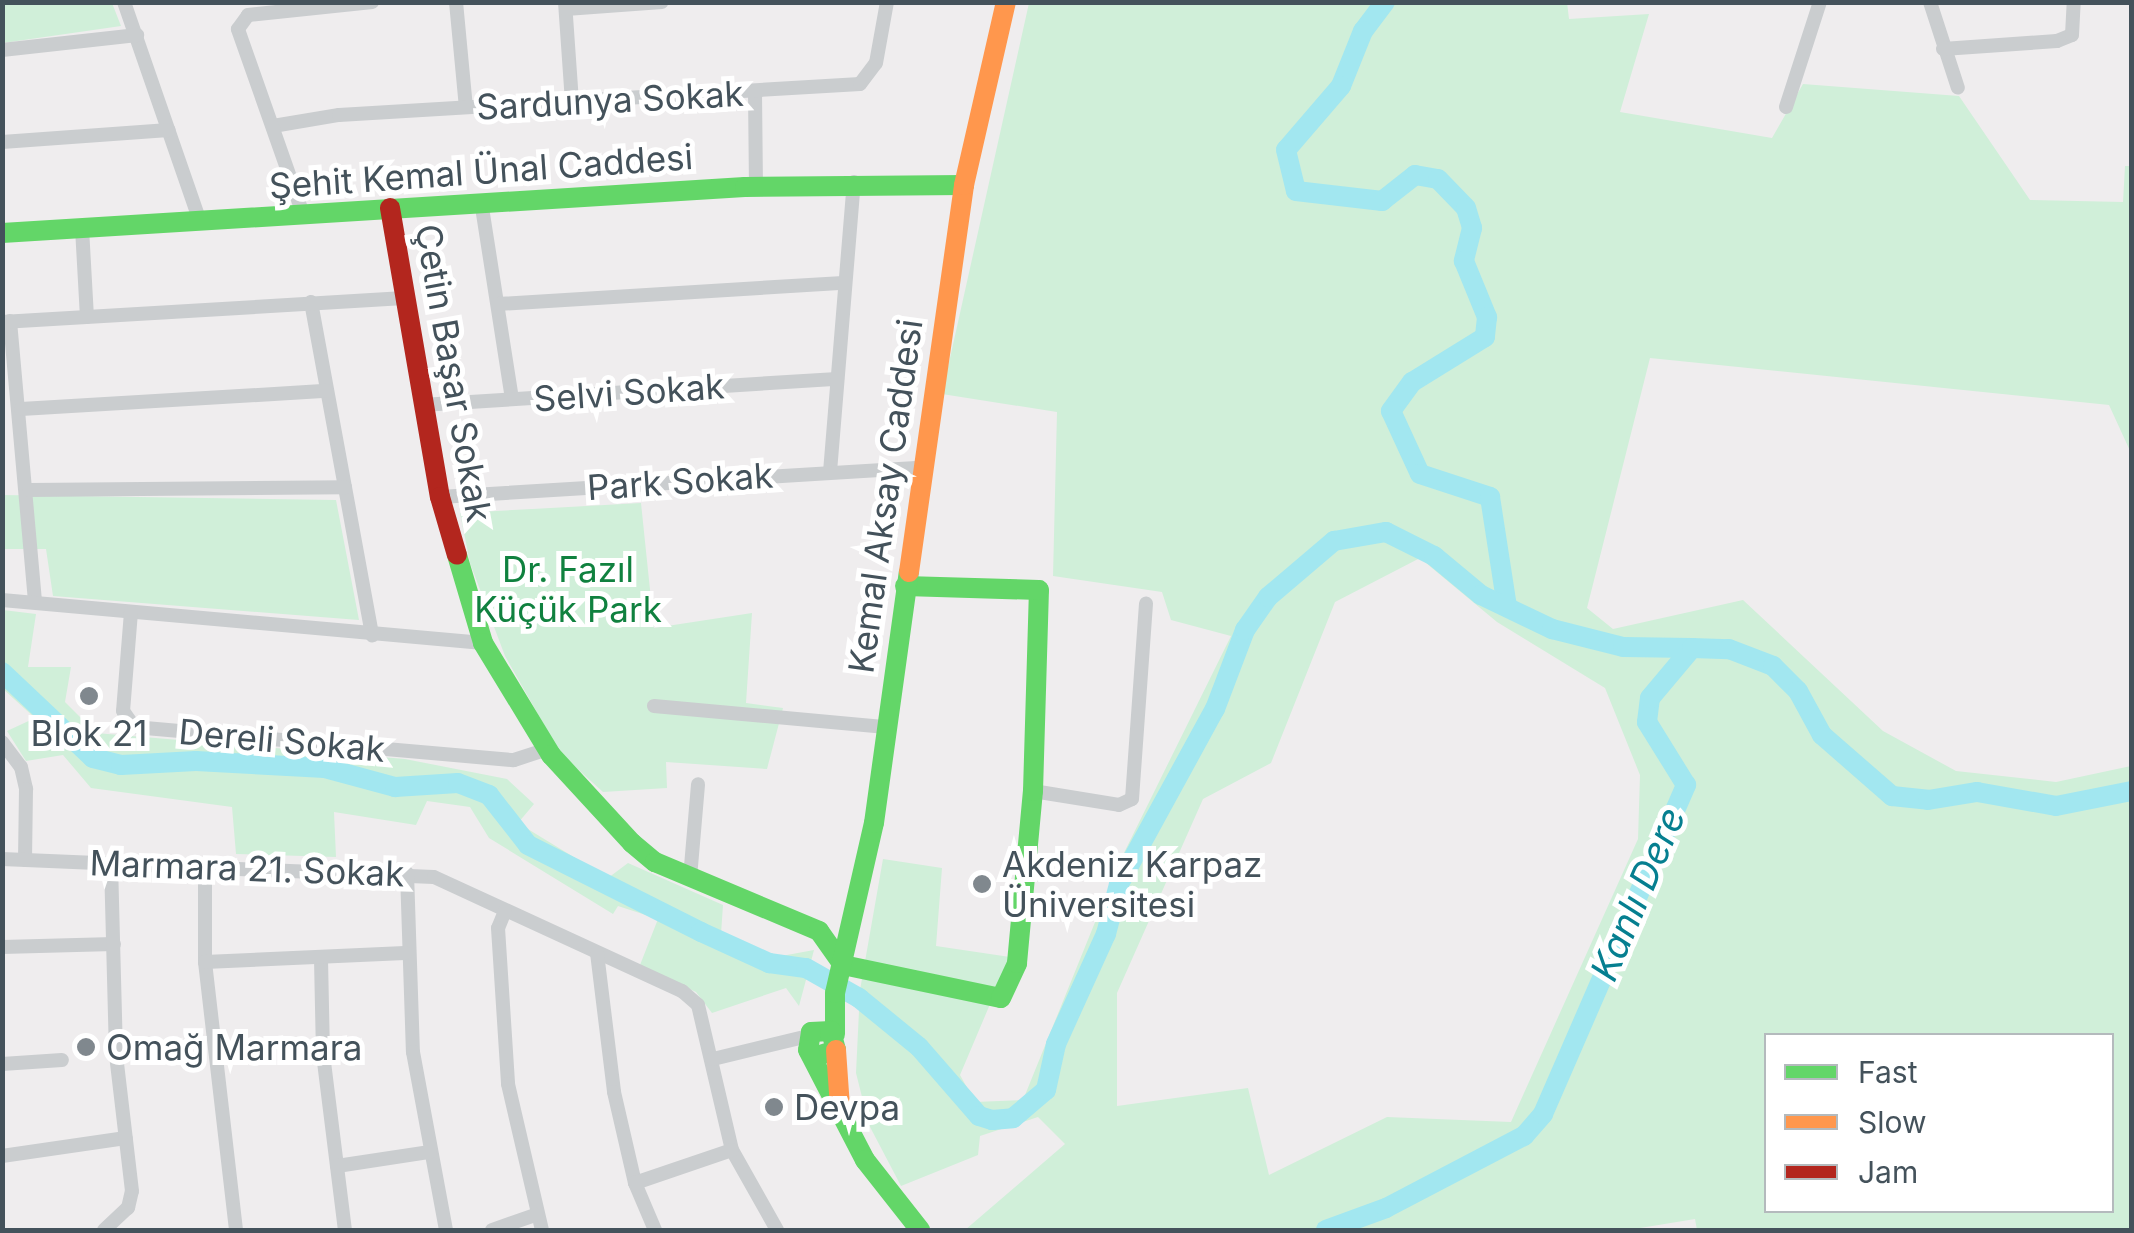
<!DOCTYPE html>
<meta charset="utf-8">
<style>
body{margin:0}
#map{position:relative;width:2134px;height:1233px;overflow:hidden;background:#efedee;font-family:Inter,sans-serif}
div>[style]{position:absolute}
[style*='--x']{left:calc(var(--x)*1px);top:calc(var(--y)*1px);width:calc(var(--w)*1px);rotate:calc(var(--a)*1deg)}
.green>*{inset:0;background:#d0efd9}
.river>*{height:20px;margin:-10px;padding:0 10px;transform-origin:10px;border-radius:10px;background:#a2e7f0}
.street>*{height:14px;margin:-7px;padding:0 7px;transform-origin:7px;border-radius:7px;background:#cacdcf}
.fast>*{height:20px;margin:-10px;padding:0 10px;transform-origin:10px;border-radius:10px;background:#63d668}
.slow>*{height:20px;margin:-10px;padding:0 10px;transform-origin:10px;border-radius:10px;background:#ff974d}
.jam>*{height:20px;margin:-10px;padding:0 10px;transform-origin:10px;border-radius:10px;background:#b3261e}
.dots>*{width:28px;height:28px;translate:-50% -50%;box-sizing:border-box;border:5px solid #fff;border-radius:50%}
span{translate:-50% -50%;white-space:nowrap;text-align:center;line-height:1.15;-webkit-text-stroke:10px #fff;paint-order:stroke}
.street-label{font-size:35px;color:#44525b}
.park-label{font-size:35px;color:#10813f}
.poi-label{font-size:35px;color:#44525b}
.left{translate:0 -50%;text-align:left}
.water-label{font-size:38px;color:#067f90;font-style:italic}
.frame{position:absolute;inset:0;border:5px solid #44525b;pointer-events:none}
.legend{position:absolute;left:1764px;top:1033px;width:350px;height:180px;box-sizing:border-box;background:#fff;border:2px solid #b4babd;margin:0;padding:12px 18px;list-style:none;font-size:30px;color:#44525b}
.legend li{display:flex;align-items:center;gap:20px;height:50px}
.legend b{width:50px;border:2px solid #b4babd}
</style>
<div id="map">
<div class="green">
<div style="clip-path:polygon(evenodd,1567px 2px,1569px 19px,1649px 14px,1620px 112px,1772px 138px,1803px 84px,1959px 96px,2030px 200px,2123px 202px,2125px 166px,2131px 166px,2131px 453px,2109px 405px,1650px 358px,1587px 608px,1613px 629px,1743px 600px,1883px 731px,1956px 771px,2056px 782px,2131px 766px,2131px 1230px,1697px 1230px,1695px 1219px,1628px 1230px,965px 1230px,1065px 1144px,1038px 1117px,980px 1136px,978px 1155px,901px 1186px,869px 1125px,856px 1073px,860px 990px,883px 859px,942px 868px,936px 946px,1010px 957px,960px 1075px,975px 1102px,1023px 1100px,1119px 863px,1231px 636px,1171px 620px,1162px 592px,1053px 576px,1057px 412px,942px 394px,1029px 3px,1567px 2px,1420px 558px,1497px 622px,1605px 688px,1640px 775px,1638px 839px,1511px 1122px,1387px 1117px,1269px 1175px,1248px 1088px,1117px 1106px,1117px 993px,1203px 799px,1271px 763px,1335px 602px,1420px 558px,1567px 2px,1766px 1036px,2112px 1036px,2112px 1210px,1766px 1210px,1766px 1036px)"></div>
<div style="clip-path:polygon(2px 3px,112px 3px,121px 26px,3px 43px)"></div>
<div style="clip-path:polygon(2px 495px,336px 500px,359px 620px,53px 596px,46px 549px,3px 549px)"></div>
<div style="clip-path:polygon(641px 503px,654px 628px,752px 613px,746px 703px,783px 708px,767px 769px,666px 762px,667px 788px,603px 792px,560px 753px,505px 656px,470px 563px,460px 513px)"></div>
<div style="clip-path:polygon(3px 610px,36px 614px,28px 667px,71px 667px,65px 702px,96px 733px,405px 759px,507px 779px,534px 804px,518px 823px,608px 878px,628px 863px,723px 905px,721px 934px,776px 957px,814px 950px,799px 1006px,786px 988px,712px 1013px,696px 992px,640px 965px,658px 919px,618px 906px,613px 914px,489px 838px,470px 807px,427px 801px,416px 825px,334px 812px,336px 857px,236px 854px,232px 807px,91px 788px,63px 755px,26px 761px,7px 731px,35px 718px,3px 689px)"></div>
</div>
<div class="river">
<div style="--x:1385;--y:2;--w:36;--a:127"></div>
<div style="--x:1363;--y:31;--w:59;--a:111.8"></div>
<div style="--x:1341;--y:86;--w:84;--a:130.7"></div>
<div style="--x:1286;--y:150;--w:42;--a:76.3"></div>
<div style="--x:1296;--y:191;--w:87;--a:6.6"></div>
<div style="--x:1382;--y:201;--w:42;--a:-38.2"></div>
<div style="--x:1415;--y:175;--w:23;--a:10"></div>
<div style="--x:1438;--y:179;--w:40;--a:46"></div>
<div style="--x:1466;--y:208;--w:21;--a:73"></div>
<div style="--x:1472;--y:228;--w:34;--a:104"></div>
<div style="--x:1464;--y:261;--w:61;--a:67.7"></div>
<div style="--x:1487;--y:317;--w:20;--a:96"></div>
<div style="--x:1485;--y:337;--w:86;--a:148.3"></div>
<div style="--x:1412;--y:382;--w:36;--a:126"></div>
<div style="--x:1391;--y:411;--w:69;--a:65.3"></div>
<div style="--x:1420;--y:474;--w:74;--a:18.2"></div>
<div style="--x:1490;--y:497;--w:111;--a:81.2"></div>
<div style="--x:2;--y:672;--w:125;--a:43.4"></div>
<div style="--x:93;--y:758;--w:29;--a:14"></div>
<div style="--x:121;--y:765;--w:75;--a:-3.1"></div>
<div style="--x:196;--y:761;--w:129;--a:3.1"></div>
<div style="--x:325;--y:768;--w:73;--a:15.2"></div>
<div style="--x:395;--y:787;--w:63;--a:-3.6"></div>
<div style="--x:458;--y:783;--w:33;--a:21"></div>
<div style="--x:489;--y:795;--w:63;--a:52"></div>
<div style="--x:528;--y:845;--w:194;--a:26.7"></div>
<div style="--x:701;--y:932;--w:75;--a:24.5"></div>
<div style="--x:769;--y:963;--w:37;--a:8"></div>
<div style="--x:806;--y:968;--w:61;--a:29.5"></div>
<div style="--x:859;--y:998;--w:77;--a:39.2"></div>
<div style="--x:919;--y:1047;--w:91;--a:49"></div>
<div style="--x:979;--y:1116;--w:14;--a:17"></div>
<div style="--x:992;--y:1120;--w:21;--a:-5"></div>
<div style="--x:1013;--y:1118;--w:43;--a:-40.3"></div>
<div style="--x:1046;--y:1090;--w:47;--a:-77.7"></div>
<div style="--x:1056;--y:1044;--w:121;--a:-65.6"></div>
<div style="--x:1106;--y:934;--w:52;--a:-75.4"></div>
<div style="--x:1119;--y:884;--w:200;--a:-61.3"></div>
<div style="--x:1215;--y:709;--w:85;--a:-69.2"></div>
<div style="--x:1245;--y:630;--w:40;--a:-55.1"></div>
<div style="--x:1268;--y:597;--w:87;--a:-40.3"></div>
<div style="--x:1334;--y:541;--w:53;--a:-9.8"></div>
<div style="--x:1386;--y:532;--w:54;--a:26.6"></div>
<div style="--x:1434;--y:556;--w:61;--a:39.7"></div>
<div style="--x:1481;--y:595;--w:79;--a:25.6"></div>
<div style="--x:1552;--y:629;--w:73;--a:14.2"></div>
<div style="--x:1623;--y:647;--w:69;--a:0.8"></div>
<div style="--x:1326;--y:1230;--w:64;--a:-20.1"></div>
<div style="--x:1386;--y:1208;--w:156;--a:-27.6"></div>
<div style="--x:1524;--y:1136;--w:29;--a:-49"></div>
<div style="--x:1543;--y:1114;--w:359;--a:-66.5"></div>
<div style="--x:1686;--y:785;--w:74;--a:-121.8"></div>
<div style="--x:1647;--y:722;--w:24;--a:-83"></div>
<div style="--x:1650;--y:698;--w:65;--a:-50"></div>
<div style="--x:1692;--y:648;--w:37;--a:2"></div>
<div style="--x:1729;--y:649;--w:47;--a:21.1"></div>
<div style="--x:1773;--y:666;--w:35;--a:45"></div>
<div style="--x:1798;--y:691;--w:50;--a:61.4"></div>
<div style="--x:1822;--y:735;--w:93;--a:41.1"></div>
<div style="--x:1892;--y:796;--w:36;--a:6"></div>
<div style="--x:1928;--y:800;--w:50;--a:-9.3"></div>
<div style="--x:1977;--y:792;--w:80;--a:10"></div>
<div style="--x:2056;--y:806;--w:77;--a:-11.2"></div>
</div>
<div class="street">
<div style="--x:124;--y:2;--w:232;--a:70.9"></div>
<div style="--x:456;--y:2;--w:105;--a:84.6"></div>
<div style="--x:565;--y:2;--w:99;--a:86"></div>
<div style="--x:1930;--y:2;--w:90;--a:72"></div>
<div style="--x:566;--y:9;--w:96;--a:-4.2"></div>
<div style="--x:1943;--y:49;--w:114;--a:-4"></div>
<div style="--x:2057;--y:41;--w:16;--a:-22"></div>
<div style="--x:2072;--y:35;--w:33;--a:-87"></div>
<div style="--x:2;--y:50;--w:136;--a:-6.3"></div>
<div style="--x:755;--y:93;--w:94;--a:89.4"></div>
<div style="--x:1786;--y:107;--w:110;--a:-72.1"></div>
<div style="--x:273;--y:126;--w:67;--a:-9.5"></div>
<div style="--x:339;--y:115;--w:522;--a:-3.41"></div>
<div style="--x:860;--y:84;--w:26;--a:-53"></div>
<div style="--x:876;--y:63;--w:62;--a:-79.8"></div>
<div style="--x:2;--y:142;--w:167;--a:-4.1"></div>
<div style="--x:481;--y:201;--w:200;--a:81.1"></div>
<div style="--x:303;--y:214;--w:196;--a:-109.4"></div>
<div style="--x:238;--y:29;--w:17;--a:-54"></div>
<div style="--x:248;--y:15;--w:125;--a:-6"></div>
<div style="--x:82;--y:228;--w:89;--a:86.8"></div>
<div style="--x:311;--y:302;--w:339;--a:79.6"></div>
<div style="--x:498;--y:304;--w:346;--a:-3.5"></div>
<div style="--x:10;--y:321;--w:282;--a:84.9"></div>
<div style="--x:2;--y:322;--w:403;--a:-3.4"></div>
<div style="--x:422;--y:405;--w:416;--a:-3.6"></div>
<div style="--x:21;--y:409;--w:306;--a:-3.4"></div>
<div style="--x:830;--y:472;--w:291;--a:-85.3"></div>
<div style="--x:29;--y:490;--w:316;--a:-0.5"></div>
<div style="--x:440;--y:497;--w:481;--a:-3.5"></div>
<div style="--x:2;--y:600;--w:483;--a:5.1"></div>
<div style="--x:131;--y:612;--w:99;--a:94.6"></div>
<div style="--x:123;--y:711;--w:19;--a:55"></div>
<div style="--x:134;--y:727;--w:381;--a:5"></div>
<div style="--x:514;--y:760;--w:35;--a:-18"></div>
<div style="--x:654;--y:706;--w:233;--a:5.2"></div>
<div style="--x:2;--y:742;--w:31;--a:53"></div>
<div style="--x:21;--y:767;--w:23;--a:77"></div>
<div style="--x:26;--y:789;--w:71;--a:90.8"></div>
<div style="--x:1033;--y:791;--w:87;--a:9.2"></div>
<div style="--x:1119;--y:805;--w:14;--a:-25"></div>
<div style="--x:1132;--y:799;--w:196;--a:-85.9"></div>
<div style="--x:2;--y:859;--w:432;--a:2.4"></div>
<div style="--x:434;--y:877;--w:273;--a:24.7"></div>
<div style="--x:682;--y:991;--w:21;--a:41"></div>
<div style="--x:698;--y:1005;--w:149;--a:76.8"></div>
<div style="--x:732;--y:1150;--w:92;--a:60.6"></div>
<div style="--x:205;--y:865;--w:97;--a:90"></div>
<div style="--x:205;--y:962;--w:270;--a:83.4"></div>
<div style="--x:407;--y:873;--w:179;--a:88.1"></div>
<div style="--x:413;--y:1052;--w:181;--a:79.5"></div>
<div style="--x:690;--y:878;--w:94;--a:-85.1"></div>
<div style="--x:505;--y:911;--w:18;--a:112"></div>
<div style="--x:498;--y:928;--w:156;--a:86.3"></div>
<div style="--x:508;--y:1084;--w:150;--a:76.9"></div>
<div style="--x:2;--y:947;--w:112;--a:-1.5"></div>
<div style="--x:597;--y:953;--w:140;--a:83"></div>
<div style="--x:614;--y:1092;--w:93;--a:77"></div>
<div style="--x:635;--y:1183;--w:51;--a:66.9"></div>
<div style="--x:321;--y:959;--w:95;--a:88.8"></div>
<div style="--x:323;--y:1054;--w:177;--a:82.9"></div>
<div style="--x:205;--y:962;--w:200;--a:-2.6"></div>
<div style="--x:713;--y:1059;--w:98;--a:-13.6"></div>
<div style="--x:2;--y:1064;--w:60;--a:-3.8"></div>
<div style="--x:2;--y:1156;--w:125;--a:-8.3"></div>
<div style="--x:337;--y:1166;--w:94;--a:-8.6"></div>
<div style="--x:635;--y:1183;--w:102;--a:-18.8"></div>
<div style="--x:104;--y:1230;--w:33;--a:-43"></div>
<div style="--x:128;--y:1208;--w:17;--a:-77"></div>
<div style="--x:132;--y:1191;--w:138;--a:-96.7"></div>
<div style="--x:116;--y:1054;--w:191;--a:-91.5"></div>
<div style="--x:492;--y:1230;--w:46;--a:-19.2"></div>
</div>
<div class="fast">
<div style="--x:2;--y:233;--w:744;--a:-3.54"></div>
<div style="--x:745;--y:187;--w:219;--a:-0.5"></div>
<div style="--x:457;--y:555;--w:92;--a:73.5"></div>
<div style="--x:483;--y:643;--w:131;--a:58.7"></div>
<div style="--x:551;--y:755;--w:120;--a:47.4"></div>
<div style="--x:632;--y:843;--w:30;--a:40"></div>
<div style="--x:655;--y:862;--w:178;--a:22.8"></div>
<div style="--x:819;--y:931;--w:42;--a:54.8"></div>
<div style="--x:843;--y:965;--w:161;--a:11.8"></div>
<div style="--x:1001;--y:998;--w:38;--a:-65"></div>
<div style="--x:1017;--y:963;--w:173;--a:-84.7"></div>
<div style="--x:1033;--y:791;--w:201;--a:-88.3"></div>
<div style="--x:1039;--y:590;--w:134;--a:-178.3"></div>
<div style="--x:835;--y:1034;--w:41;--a:-90"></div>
<div style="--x:835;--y:993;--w:174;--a:-77.1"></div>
<div style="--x:874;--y:823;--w:253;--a:-82.1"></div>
<div style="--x:814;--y:1057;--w:23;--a:-18"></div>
<div style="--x:836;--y:1050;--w:20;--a:-105"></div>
<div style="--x:831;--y:1031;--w:20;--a:177"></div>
<div style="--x:811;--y:1032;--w:18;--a:99"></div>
<div style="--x:808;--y:1050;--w:124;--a:62.6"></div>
<div style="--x:865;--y:1160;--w:89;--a:51.8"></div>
</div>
<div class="slow">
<div style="--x:909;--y:572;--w:391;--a:-81.9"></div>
<div style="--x:964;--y:185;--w:188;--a:-77.1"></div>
<div style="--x:836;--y:1050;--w:57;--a:86"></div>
</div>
<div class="jam">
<div style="--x:390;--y:208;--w:293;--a:80.2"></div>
<div style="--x:440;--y:497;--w:60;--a:73.7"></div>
</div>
<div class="dots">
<div style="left:89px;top:696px;background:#80888e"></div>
<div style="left:982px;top:884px;background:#80888e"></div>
<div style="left:86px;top:1047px;background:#80888e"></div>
<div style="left:774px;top:1107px;background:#80888e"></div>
</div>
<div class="street-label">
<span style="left:610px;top:100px;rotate:-3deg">Sardunya Sokak</span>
<span style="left:481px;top:171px;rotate:-4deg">Şehit Kemal Ünal Caddesi</span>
<span style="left:454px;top:373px;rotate:80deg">Çetin Başar Sokak</span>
<span style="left:629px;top:392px;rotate:-4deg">Selvi Sokak</span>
<span style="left:680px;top:481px;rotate:-4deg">Park Sokak</span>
<span style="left:885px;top:496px;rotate:-82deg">Kemal Aksay Caddesi</span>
<span style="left:282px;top:740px;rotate:5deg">Dereli Sokak</span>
<span style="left:247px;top:868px;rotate:2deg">Marmara 21. Sokak</span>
</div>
<div class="park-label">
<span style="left:568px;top:589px">Dr. Fazıl<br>Küçük Park</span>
</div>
<div class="poi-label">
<span style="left:89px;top:733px">Blok 21</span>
<span class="left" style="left:1002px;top:884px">Akdeniz Karpaz<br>Üniversitesi</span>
<span class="left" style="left:106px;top:1047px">Omağ Marmara</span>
<span class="left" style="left:794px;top:1107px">Devpa</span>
</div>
<div class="water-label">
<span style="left:1638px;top:894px;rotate:-67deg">Kanlı Dere</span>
</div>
<div class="frame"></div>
<ul class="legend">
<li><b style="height:12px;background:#63d668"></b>Fast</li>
<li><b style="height:12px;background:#ff974d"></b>Slow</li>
<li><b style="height:12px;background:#b3261e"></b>Jam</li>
</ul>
</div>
